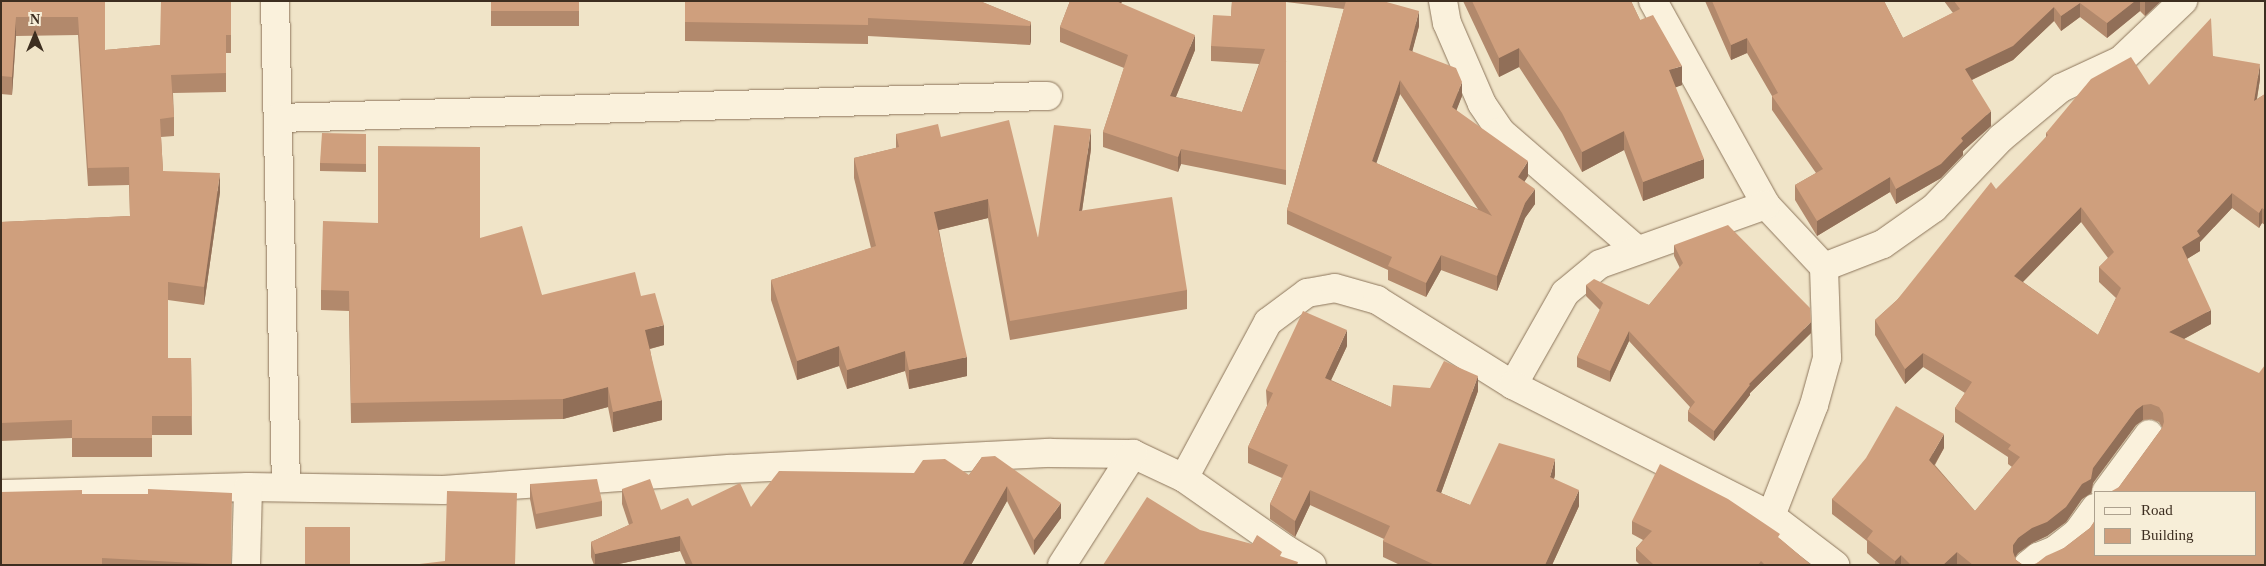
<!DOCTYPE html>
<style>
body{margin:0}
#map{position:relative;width:2266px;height:566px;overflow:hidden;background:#f0e4c8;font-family:"Times New Roman",serif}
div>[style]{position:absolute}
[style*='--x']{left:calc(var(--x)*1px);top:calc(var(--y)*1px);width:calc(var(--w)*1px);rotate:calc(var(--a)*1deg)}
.roads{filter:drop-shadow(0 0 1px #8d765c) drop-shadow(0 0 1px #8d765c)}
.minor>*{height:28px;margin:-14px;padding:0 14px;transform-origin:14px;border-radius:14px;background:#faf1dc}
.wall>*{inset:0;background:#b2896c}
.shaded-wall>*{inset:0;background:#916f58}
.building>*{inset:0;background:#cf9f7d}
span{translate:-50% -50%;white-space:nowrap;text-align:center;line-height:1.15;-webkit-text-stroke:4px #f7eed8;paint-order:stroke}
.frame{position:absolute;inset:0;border:2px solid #3d2e20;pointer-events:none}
.legend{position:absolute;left:2094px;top:491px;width:162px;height:65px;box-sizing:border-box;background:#f7eed8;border:1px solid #ada18e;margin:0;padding:6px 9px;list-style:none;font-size:15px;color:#3d2e20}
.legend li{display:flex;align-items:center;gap:10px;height:25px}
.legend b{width:25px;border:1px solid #ada18e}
.north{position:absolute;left:10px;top:10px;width:50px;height:50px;-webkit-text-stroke:4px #f7eed8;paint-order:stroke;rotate:0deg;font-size:14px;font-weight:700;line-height:20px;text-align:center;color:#3d2e20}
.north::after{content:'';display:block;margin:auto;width:18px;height:22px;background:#3d2e20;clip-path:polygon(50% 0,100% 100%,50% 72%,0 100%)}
</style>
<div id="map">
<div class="roads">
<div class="minor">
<div style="--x:275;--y:1;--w:486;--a:88.7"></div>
<div style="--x:1443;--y:1;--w:22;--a:80"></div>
<div style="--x:1447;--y:23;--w:88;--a:66.6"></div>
<div style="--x:1482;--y:104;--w:34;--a:56"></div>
<div style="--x:1501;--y:132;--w:180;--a:40.9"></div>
<div style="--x:1653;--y:1;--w:233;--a:61"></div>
<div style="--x:1766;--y:205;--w:85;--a:46.9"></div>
<div style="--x:278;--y:118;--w:770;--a:-1.64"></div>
<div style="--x:1513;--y:385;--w:106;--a:-60.5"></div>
<div style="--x:1565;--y:293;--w:45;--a:-39.6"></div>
<div style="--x:1600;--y:264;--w:176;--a:-19.6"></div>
<div style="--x:1184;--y:478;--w:126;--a:35"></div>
<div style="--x:1287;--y:550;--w:29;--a:31"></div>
<div style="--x:2106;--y:492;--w:72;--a:-53.4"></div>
<div style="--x:1;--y:494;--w:247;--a:-1.6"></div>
<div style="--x:248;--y:487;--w:195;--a:0.9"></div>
<div style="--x:443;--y:490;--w:289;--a:-4.2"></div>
<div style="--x:731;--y:469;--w:320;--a:-2.9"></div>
<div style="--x:1051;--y:453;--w:82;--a:0.7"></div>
<div style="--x:1133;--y:454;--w:56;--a:25.2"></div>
<div style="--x:1184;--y:478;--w:177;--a:-61.7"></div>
<div style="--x:1268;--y:322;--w:49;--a:-36.6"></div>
<div style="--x:1307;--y:293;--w:28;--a:-10"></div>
<div style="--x:1335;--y:288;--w:44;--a:15.9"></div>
<div style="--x:1377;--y:300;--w:160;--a:32"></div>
<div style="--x:1513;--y:385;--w:289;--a:26.9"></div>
<div style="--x:1771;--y:516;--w:81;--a:37.4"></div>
<div style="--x:1771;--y:516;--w:119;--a:-68.8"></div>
<div style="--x:1814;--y:405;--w:49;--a:-74.5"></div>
<div style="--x:1827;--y:358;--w:91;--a:-91.9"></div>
<div style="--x:1824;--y:267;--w:63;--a:-21.3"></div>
<div style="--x:1883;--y:244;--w:62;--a:-35.2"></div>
<div style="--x:1934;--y:208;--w:97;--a:-46.3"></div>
<div style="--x:2001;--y:138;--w:78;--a:-39.8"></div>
<div style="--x:2061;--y:88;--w:66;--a:-25"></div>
<div style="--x:2121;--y:60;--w:86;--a:-43.6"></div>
<div style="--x:246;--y:565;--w:78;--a:-88.5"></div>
<div style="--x:1062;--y:565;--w:132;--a:-57.4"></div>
<div style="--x:2028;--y:565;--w:13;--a:-39"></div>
<div style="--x:2038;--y:557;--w:18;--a:-22"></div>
<div style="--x:2055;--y:550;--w:28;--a:-38"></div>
<div style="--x:2077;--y:533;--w:31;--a:-54"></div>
</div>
</div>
<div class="wall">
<div style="clip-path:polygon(1px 1px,105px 1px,105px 50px,160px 45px,231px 2px,231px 53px,226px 53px,226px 92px,173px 93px,174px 117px,174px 136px,161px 137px,163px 171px,220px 192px,204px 305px,168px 300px,168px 358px,191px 358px,192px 435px,152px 435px,152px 457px,72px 457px,72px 438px,1px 441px,1px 222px,130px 216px,129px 185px,88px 186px,78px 35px,16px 36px,12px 95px,1px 94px)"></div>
<div style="clip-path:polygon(491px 1px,579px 1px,579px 26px,491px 26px)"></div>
<div style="clip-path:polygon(685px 1px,982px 2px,1031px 22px,1031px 41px,1030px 45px,868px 36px,868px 44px,685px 41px)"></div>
<div style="clip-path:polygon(evenodd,1070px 1px,1122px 1px,1121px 4px,1195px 50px,1176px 97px,1242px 112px,1259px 64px,1211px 61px,1211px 46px,1231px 16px,1232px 1px,1383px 1px,1419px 26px,1412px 51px,1462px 96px,1456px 110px,1528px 176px,1524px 182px,1535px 204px,1525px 218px,1497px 291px,1441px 270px,1426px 297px,1388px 280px,1388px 270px,1287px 224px,1287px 210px,1344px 9px,1286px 2px,1286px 185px,1181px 164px,1178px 172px,1103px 147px,1103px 132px,1124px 68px,1060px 42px,1060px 27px,1070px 1px,1400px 94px,1478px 209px,1376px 163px,1400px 94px)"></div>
<div style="clip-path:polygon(1463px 1px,1631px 1px,1640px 20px,1682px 85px,1675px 87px,1704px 178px,1643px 201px,1624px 150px,1582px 172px,1562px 133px,1519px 67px,1499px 77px)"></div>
<div style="clip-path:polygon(1705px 1px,1884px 1px,1903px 38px,1953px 13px,1944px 1px,2161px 1px,2145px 16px,2140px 11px,2107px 38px,2080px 17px,2061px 31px,2054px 21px,2013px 60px,1972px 80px,1991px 126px,1963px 151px,1963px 155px,1941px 178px,1896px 204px,1890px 192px,1817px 236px,1795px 200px,1795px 185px,1816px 173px,1772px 110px,1772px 96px,1747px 53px,1731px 60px)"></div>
<div style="clip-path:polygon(evenodd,2213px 56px,2260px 79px,2257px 99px,2265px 94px,2265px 225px,2262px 223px,2259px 228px,2232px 208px,2200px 242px,2200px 251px,2187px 259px,2211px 324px,2184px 339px,2265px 565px,2037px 563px,2064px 548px,2090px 528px,2119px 487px,2162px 428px,2162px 427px,2159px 422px,2151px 419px,2143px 420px,2136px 425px,2093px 483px,2091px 493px,2082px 499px,2066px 522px,2047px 536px,2032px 543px,2018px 553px,2015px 558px,2016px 560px,2023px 565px,1881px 565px,1867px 553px,1867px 541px,1832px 514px,1832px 499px,1944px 448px,1935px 465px,1975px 511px,2012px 467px,2008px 464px,2008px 457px,1955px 422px,1955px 408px,1965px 393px,1923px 367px,1905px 384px,1875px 335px,1875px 320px,1897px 300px,2046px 137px,2046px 133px,2213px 56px,2081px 222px,2108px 258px,2099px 267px,2099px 282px,2116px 298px,2098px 335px,2023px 282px,2081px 222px)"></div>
<div style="clip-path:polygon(366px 134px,366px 172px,320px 171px,320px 163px)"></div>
<div style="clip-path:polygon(896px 134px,941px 137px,1038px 238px,1091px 149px,1082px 211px,1187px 290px,1187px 309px,1010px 340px,988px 218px,939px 230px,967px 376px,909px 389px,905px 371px,847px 389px,839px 366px,797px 380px,771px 300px,771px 280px,871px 248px,854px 178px,854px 158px,896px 148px)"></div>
<div style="clip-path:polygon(480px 238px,542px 295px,641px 296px,664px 345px,650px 349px,662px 420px,613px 432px,608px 407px,563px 419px,351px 423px,349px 311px,321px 310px,321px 290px)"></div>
<div style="clip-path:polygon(1674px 245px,1811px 333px,1750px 393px,1750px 395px,1714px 441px,1688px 421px,1688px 411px,1690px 407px,1629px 341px,1610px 382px,1577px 367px,1577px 357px,1600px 310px,1586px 296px,1586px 285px,1649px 305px,1680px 268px,1674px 256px)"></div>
<div style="clip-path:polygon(1347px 346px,1331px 380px,1391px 407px,1478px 391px,1441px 493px,1470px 505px,1555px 475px,1554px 479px,1579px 506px,1552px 565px,1400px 565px,1383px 557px,1383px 541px,1384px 539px,1310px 505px,1295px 537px,1270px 519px,1270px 504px,1282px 478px,1248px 463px,1248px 447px,1267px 406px,1266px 390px)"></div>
<div style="clip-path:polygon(982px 457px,1061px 518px,1034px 555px,1007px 501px,971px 565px,686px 565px,680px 551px,614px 565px,594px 565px,591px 557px,591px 542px,629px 525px,622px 504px,622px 489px,661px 510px,692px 506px,751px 507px,969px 475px)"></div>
<div style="clip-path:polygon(530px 484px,602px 501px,602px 516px,536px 529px,530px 499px)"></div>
<div style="clip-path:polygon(82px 494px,231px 565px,1px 565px)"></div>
<div style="clip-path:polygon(1632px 521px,1780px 539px,1811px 565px,1640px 565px,1636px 561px,1636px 548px,1643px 540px,1632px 534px)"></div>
</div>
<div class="shaded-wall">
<div style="clip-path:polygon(1116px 1px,1122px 1px,1116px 16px)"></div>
<div style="clip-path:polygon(2135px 1px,2140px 1px,2140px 11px,2107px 38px,2107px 23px)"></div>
<div style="clip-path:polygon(2145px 1px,2161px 1px,2145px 16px)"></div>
<div style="clip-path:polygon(2080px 3px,2080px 17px,2061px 31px,2061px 16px)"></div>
<div style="clip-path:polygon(2054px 7px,2054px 21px,2013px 60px,1965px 83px,1965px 69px)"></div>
<div style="clip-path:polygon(1419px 11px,1419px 26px,1409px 64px,1409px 50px)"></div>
<div style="clip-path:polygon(16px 17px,16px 36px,12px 95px,12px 77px)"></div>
<div style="clip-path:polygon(1031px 22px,1031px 41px,1030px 45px,1030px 26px)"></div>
<div style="clip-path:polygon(1195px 35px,1195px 50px,1170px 111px,1170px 96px)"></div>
<div style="clip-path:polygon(1747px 38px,1747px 53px,1731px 60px,1731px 45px)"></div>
<div style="clip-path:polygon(1519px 48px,1519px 67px,1499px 77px,1499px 58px)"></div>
<div style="clip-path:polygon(2260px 64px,2260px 79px,2254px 116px,2254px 101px)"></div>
<div style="clip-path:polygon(1682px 66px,1682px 85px,1669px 90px,1669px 70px)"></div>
<div style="clip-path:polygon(1400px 80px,1400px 94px,1372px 176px,1372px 161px)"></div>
<div style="clip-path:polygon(1462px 82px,1462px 96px,1452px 122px,1452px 107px)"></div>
<div style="clip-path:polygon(1991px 111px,1991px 126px,1963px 151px,1963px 155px,1941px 178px,1896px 204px,1896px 189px,1961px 138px)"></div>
<div style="clip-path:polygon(1091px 129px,1091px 149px,1079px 231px,1079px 211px)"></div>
<div style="clip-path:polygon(1624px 131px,1624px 150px,1582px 172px,1582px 152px)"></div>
<div style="clip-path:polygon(1181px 149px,1181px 164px,1178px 172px,1178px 157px)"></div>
<div style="clip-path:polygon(1704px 159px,1704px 178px,1643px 201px,1643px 182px)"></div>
<div style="clip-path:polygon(1528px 161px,1528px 176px,1518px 192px,1518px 177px)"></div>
<div style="clip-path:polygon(220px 173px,220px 192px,204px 305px,204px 287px)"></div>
<div style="clip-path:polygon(1890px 177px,1890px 192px,1817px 236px,1817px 221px)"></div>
<div style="clip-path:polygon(1535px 189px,1535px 204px,1525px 218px,1497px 291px,1497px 276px,1525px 203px)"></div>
<div style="clip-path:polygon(2232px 193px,2232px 208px,2200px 242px,2200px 251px,2182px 262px,2182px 247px)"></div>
<div style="clip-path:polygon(988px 199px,988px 218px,934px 231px,934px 212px)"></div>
<div style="clip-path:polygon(2081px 207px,2081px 222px,2014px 291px,2014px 276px)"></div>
<div style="clip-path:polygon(2262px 208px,2262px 223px,2259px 228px,2259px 213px)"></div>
<div style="clip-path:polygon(1441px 255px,1441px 270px,1426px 297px,1426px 283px)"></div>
<div style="clip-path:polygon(2211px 310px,2211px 324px,2169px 347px,2169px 332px)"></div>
<div style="clip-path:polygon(1811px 322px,1811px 333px,1750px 393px,1750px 395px,1714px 441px,1714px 431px,1749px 384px)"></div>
<div style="clip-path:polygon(664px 325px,664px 345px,645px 350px,645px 330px)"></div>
<div style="clip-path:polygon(1347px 330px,1347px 346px,1325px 393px,1325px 378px)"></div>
<div style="clip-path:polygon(1629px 331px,1629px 341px,1610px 382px,1610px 371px)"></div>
<div style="clip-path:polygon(839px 346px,839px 366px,797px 380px,797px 361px)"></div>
<div style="clip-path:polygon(905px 351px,905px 371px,847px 389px,847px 370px)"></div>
<div style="clip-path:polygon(1923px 353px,1923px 367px,1905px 384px,1905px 369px)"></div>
<div style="clip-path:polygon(967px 357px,967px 376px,909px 389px,909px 370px)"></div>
<div style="clip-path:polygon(1478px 376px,1478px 391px,1436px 507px,1436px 491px)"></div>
<div style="clip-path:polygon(608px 387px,608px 407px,563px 419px,563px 399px)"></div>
<div style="clip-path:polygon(662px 400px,662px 420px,613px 432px,613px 412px)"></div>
<div style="clip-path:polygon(2143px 405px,2143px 420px,2136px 425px,2093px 483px,2091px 493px,2082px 499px,2066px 522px,2047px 536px,2032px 543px,2018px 553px,2013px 560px,2013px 545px,2018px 538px,2093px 468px,2136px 410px)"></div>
<div style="clip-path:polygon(1944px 434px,1944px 448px,1929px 474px,1929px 460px)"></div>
<div style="clip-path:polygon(1555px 459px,1555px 475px,1550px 492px,1550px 477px)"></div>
<div style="clip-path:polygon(1007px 486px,1007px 501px,971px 565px,962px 565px)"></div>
<div style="clip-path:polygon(1310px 490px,1310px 505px,1295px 537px,1295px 521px)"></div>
<div style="clip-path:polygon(1579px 490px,1579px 506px,1552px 565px,1545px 565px)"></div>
<div style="clip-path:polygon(1061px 503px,1061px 518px,1034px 555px,1034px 540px)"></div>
<div style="clip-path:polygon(680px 536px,680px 551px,614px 565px,595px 565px,595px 554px)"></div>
<div style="clip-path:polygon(1957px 552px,1957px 565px,1943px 565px)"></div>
<div style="clip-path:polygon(1901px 555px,1901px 565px,1895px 565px,1895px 561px)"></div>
</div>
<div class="building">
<div style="clip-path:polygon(1px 1px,105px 1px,105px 50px,160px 45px,161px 1px,231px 2px,231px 35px,226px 35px,226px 73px,171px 75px,174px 117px,160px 119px,163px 171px,220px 173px,204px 287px,168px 282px,168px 358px,191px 358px,192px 416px,152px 416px,152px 438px,72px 438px,72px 420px,1px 423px,1px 222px,130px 216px,129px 167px,88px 168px,78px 17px,16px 17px,12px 77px,1px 76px)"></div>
<div style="clip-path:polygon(491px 1px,579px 1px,579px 11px,491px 11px)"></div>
<div style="clip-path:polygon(685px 1px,980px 1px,1031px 22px,1030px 26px,868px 18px,868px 25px,685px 22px)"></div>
<div style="clip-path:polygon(1070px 1px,1116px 1px,1195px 35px,1170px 96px,1242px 112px,1265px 49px,1211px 46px,1213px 15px,1231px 16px,1232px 1px,1286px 1px,1286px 170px,1181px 149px,1178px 157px,1103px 132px,1128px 55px,1060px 27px)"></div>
<div style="clip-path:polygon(evenodd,1346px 1px,1383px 1px,1419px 11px,1409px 50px,1456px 68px,1462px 82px,1452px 107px,1528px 161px,1518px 177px,1535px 189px,1525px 203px,1497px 276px,1441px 255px,1426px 283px,1388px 266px,1392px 257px,1287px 210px,1346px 1px,1400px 80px,1492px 216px,1372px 161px,1400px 80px)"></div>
<div style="clip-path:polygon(1472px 1px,1631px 1px,1640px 20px,1653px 15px,1682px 66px,1669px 70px,1704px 159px,1643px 182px,1624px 131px,1582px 152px,1562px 113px,1519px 48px,1499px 58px)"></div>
<div style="clip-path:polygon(1712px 1px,1884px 1px,1903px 38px,1960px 9px,1954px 1px,2135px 1px,2107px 23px,2080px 3px,2061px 16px,2054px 7px,2013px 46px,1965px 69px,1991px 111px,1961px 138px,1963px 141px,1941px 164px,1896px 189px,1890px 177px,1817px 221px,1795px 185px,1823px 169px,1772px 96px,1778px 93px,1747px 38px,1731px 45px)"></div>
<div style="clip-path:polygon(evenodd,2211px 18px,2213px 56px,2260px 64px,2254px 101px,2265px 94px,2265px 210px,2262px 208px,2259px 213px,2232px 193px,2197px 231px,2200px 236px,2182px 247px,2211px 310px,2169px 332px,2259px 373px,2265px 365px,2265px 565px,2032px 565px,2037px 563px,2046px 556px,2064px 548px,2090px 528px,2095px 520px,2095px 555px,2255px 555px,2255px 492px,2110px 492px,2119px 487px,2162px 428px,2164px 422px,2163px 413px,2159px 407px,2151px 404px,2143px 405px,2136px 410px,2093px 468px,2091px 479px,2082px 484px,2066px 507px,2047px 522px,2032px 528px,2018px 538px,2013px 545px,2013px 552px,2016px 560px,2023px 565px,1973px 565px,1957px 552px,1943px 565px,1911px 565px,1901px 555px,1895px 561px,1867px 539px,1873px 531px,1832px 499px,1866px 458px,1896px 406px,1944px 434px,1929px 460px,1975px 511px,2020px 457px,2008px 449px,2011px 445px,1955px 408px,1972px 382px,1923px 353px,1905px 369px,1875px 320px,1897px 300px,1991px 182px,1996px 189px,2048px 135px,2046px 133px,2091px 79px,2131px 57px,2149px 85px,2211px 18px,2081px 207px,2114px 252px,2099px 267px,2121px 288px,2098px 335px,2014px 276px,2081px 207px)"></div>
<div style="clip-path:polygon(1009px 120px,1038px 238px,1054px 125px,1091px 129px,1079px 211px,1172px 197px,1187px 290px,1010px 321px,988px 199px,934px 212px,967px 357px,909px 370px,905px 351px,847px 370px,839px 346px,797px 361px,771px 280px,876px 246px,854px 158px,899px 147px,896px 134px,938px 124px,941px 137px)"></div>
<div style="clip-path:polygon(322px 133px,366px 134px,366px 164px,320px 163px)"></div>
<div style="clip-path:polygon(378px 146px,480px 147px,480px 238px,522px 226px,542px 295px,635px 272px,641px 296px,655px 293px,664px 325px,645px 330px,662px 400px,613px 412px,608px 387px,563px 399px,351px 403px,349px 291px,321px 290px,323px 221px,378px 223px)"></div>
<div style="clip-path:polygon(1728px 225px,1810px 308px,1811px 322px,1749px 384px,1750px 385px,1714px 431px,1688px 411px,1695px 402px,1629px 331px,1610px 371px,1577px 357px,1603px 303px,1586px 285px,1594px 279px,1649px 305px,1683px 263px,1674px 245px)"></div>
<div style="clip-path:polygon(1303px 311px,1347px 330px,1325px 378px,1391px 407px,1393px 385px,1430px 388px,1444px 361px,1478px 376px,1436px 491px,1470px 505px,1499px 443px,1555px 459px,1550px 477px,1579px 490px,1545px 565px,1435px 565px,1383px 541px,1390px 526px,1310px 490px,1295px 521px,1270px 504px,1288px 465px,1248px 447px,1273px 393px,1266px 390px)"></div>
<div style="clip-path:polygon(995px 456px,1061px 503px,1034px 540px,1007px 486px,962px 565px,693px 565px,680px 536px,595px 554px,591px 542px,633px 523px,622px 489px,650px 479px,661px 510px,688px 498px,692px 506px,740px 483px,751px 507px,779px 471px,914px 473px,923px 460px,945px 459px,969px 475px,982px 457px)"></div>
<div style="clip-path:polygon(1660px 464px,1728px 499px,1780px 534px,1778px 537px,1811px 565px,1765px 565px,1761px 561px,1758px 565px,1654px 565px,1636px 548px,1652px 531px,1632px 521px)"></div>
<div style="clip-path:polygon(597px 479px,602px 501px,536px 514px,530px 484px)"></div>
<div style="clip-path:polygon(148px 489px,232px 493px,231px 565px,102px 558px,102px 565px,1px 565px,1px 492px,82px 490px,82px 494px,148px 494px)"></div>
<div style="clip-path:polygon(447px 491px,517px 493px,515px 565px,411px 565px,445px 561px)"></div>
<div style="clip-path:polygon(1147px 497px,1200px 530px,1252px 544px,1257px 535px,1282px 552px,1280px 556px,1298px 562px,1297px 565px,1103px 565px)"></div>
<div style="clip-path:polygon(305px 527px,350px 527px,350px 565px,305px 565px)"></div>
</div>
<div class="frame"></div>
<ul class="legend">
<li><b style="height:6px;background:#faf1dc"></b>Road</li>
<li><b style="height:14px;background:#cf9f7d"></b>Building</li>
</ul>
<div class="north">N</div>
</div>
